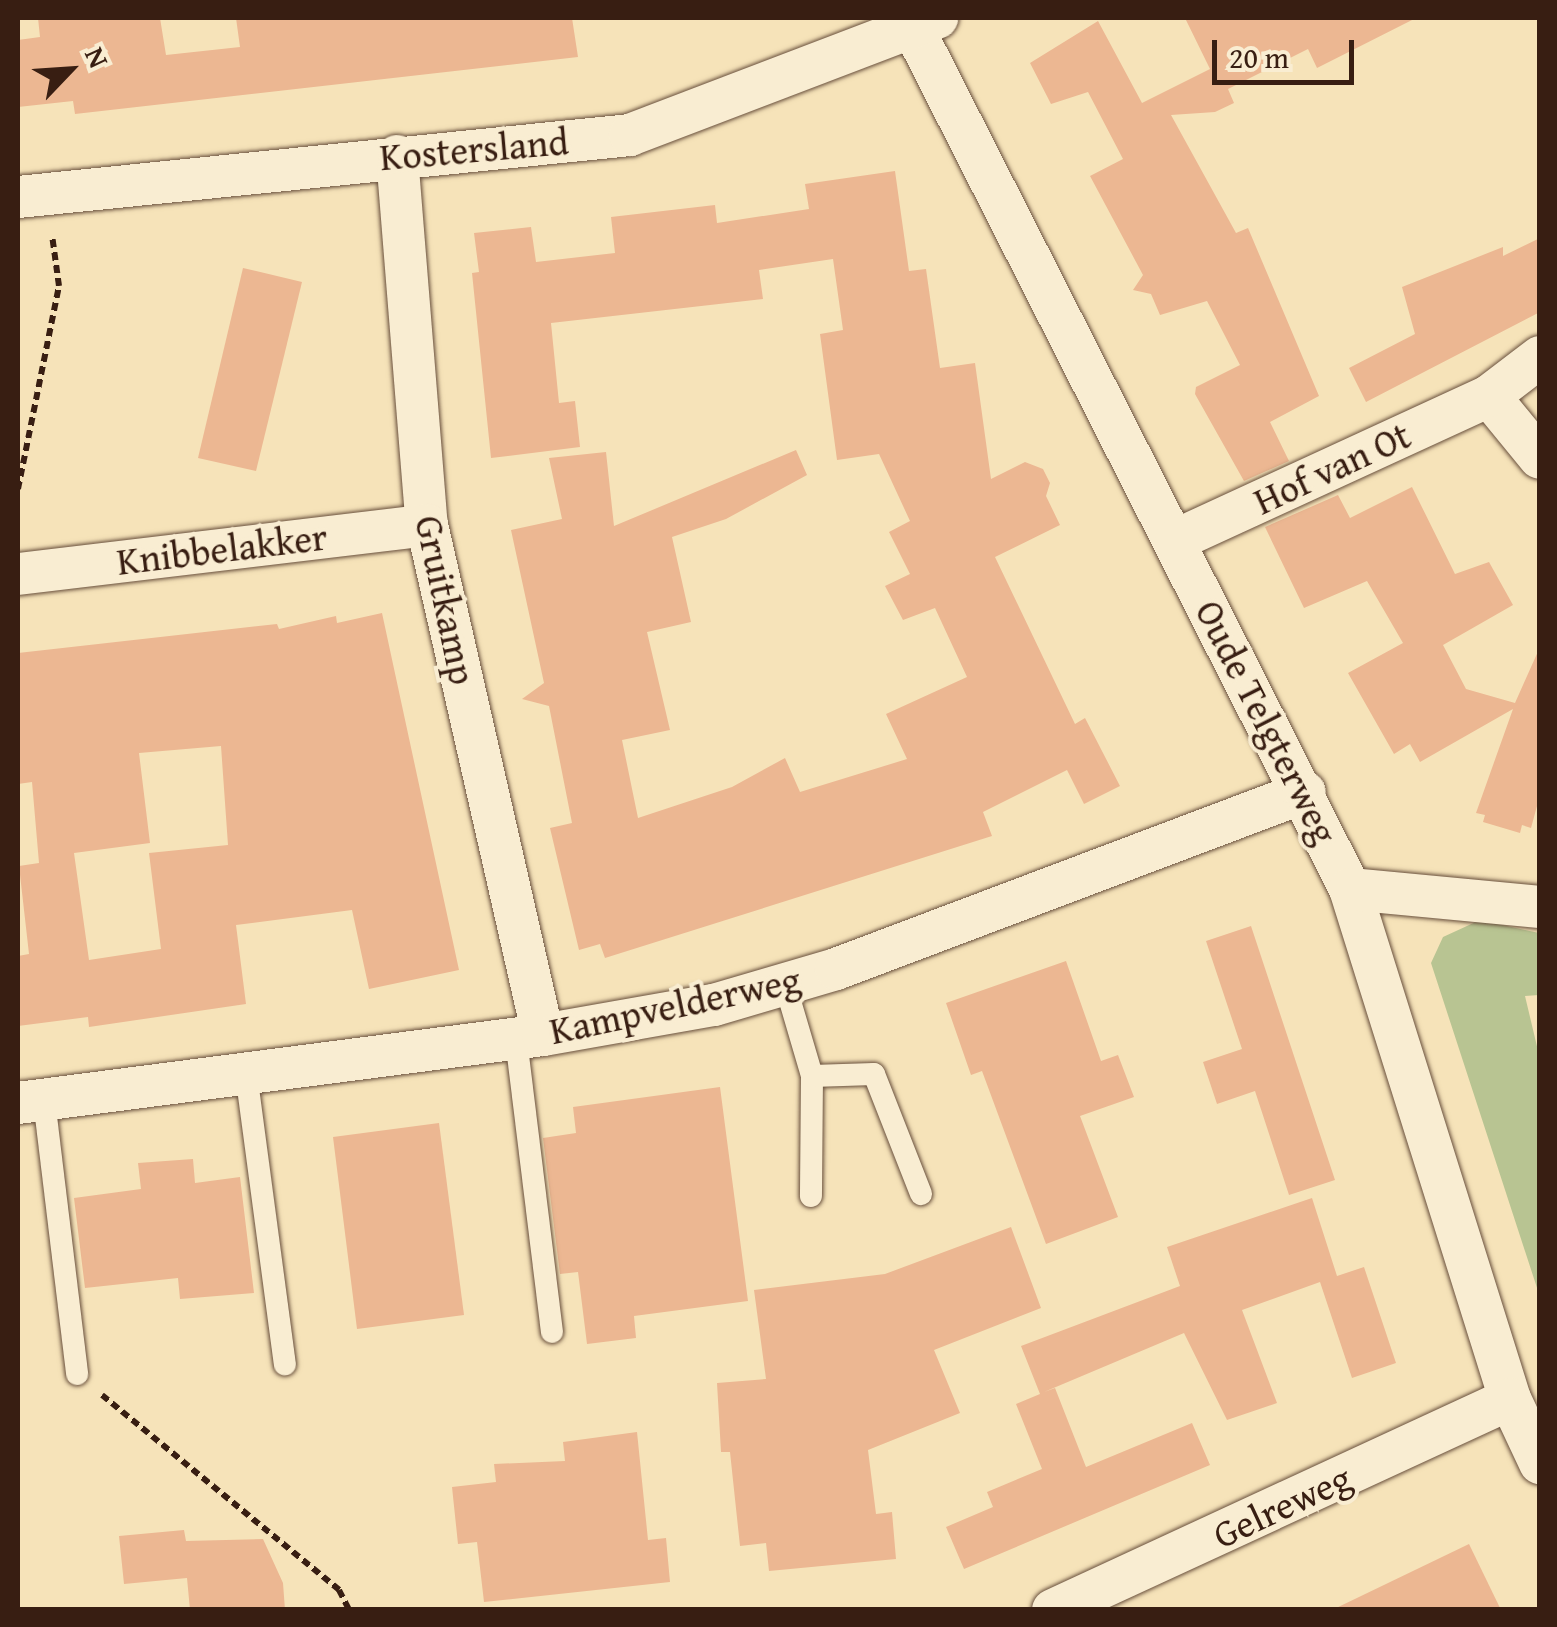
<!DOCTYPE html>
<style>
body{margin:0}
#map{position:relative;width:1557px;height:1627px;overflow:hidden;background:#f6e3b9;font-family:"Gentium Book Plus",serif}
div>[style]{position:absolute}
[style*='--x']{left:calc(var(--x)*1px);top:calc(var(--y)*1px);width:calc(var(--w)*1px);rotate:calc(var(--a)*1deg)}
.green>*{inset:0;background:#b8c492}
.building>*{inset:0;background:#ecb792}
.path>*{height:6px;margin-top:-3px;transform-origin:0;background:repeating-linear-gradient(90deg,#381e12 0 8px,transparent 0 13px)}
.roads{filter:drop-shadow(0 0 2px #684f3c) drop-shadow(0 0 2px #684f3c)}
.lane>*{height:22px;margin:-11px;padding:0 11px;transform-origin:11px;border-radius:11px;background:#f9edd2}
.street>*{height:42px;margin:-21px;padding:0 21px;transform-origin:21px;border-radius:21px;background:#f9edd2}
span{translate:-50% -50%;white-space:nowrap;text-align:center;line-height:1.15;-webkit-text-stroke:8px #f9edd2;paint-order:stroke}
.street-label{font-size:38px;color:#381e12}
.frame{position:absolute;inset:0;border:20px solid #381e12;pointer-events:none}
.north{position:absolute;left:20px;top:20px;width:100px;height:100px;-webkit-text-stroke:8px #f9edd2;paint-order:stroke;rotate:65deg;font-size:28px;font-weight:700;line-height:40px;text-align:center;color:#381e12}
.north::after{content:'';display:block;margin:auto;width:35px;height:45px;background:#381e12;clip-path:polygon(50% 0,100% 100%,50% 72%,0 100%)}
.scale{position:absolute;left:1212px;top:40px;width:142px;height:45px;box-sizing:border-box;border:5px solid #381e12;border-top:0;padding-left:12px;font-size:30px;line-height:35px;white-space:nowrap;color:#381e12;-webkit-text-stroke:8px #f9edd2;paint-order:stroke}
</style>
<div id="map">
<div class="green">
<div style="clip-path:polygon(1480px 920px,1539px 933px,1539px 995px,1525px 996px,1540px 1059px,1539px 1294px,1431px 963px,1443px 937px)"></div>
</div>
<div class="building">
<div style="clip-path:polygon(38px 18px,160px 18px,166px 55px,240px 47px,236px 18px,572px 18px,578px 57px,75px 114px,73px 101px,18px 107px,18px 40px,40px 37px)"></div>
<div style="clip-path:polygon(1185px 18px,1416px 18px,1317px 68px,1308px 49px,1228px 89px,1234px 103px,1215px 112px,1171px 115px,1236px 233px,1248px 228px,1319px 396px,1270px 422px,1289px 461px,1244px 481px,1195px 394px,1196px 387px,1240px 365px,1207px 301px,1160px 315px,1151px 294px,1133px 290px,1143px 275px,1090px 176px,1123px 159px,1088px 92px,1051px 104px,1030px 63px,1098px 21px,1142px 103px,1210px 69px)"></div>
<div style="clip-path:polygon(895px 171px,909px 271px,926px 269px,940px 368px,975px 363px,991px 479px,1025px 462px,1043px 469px,1050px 483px,1046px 496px,1060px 525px,995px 557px,1075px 724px,1085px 718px,1120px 786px,1084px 804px,1067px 770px,983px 812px,992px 836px,605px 958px,600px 944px,579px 950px,550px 828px,572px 823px,549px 706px,522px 699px,544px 683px,511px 530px,562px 519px,549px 458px,606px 452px,614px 526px,796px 450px,807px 475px,726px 519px,672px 537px,691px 622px,647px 632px,670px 730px,622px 740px,638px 818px,732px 787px,785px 758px,800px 792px,907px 759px,886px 714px,967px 677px,935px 608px,903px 620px,885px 586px,910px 574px,889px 532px,910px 521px,879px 454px,837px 460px,820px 334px,843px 330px,833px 259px,759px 270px,763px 299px,551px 323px,559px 403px,575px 401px,580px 447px,491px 458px,472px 273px,479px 272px,474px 233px,531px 227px,536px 262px,615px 253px,611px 217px,715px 205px,717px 223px,809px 209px,805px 184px)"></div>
<div style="clip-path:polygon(1540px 238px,1540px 312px,1366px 402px,1349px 368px,1415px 334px,1402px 287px,1503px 247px,1503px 256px)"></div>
<div style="clip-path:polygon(243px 268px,302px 282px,256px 471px,198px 458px)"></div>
<div style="clip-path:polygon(1412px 487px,1455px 574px,1489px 562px,1513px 605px,1443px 645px,1466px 689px,1515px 703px,1540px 647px,1540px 795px,1531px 828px,1522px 825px,1520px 833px,1483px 822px,1485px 815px,1476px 813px,1513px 709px,1420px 762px,1410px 744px,1394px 754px,1348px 673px,1403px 643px,1367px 581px,1304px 608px,1265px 527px,1338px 495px,1350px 518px)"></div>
<div style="clip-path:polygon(evenodd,382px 613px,459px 970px,369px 989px,352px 910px,236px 925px,246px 1004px,89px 1027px,88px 1017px,18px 1026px,18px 956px,29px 954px,19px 866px,39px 863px,32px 782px,18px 784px,18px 653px,277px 624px,279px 629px,336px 616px,337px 623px,382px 613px,221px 746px,228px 845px,149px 853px,161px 949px,89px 960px,74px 853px,150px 843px,139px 753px,221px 746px)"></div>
<div style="clip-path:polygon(1251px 926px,1335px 1180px,1289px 1195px,1255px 1091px,1217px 1104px,1203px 1062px,1242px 1049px,1206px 941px)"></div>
<div style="clip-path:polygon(1066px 961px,1101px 1061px,1118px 1055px,1134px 1097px,1080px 1116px,1118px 1217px,1046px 1244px,982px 1071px,971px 1075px,946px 1003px)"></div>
<div style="clip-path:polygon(720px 1087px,748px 1301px,634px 1316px,636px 1338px,587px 1344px,578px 1272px,560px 1274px,543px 1138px,576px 1133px,573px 1107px)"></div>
<div style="clip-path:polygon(439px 1123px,464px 1315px,357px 1329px,333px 1137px)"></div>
<div style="clip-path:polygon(193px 1159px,195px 1183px,240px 1177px,254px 1293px,180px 1299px,178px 1278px,85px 1288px,74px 1198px,141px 1189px,138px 1163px)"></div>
<div style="clip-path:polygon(1312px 1198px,1337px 1276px,1328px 1279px,1364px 1267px,1396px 1363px,1352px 1378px,1320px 1282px,1242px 1310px,1277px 1403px,1227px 1420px,1184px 1333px,1044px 1392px,1055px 1388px,1086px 1467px,1192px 1423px,1210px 1465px,964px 1569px,946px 1527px,993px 1507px,987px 1492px,1042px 1469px,1016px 1404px,1040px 1394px,1021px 1346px,1180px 1286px,1167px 1247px)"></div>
<div style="clip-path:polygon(1011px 1227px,1041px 1308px,934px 1350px,960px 1413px,868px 1450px,876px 1514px,892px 1512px,896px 1559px,769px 1571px,766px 1543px,740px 1546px,730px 1452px,721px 1452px,717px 1383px,766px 1379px,754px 1290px,885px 1274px)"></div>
<div style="clip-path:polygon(637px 1432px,648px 1540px,666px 1538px,670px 1582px,484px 1602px,477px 1542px,458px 1544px,452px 1487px,496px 1482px,494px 1464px,565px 1461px,563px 1442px)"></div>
<div style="clip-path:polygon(184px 1530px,186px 1541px,263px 1539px,283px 1583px,285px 1610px,190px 1610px,187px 1578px,124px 1584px,119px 1536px)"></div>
<div style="clip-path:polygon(1469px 1544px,1501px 1610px,1332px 1610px)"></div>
</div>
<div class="path">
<div style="--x:18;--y:489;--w:207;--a:-78.6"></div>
<div style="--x:59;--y:286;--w:51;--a:-97.8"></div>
<div style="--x:102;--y:1395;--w:307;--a:39.4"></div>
<div style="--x:339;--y:1590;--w:22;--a:63"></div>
</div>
<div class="roads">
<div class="lane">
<div style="--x:785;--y:984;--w:96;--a:73.6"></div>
<div style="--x:812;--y:1076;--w:120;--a:90.5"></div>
<div style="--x:516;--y:1039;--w:295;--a:83"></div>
<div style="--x:246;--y:1073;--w:294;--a:82.4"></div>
<div style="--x:812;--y:1076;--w:62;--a:-1.8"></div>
<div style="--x:874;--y:1074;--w:129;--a:68.6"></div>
<div style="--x:44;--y:1100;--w:276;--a:83.1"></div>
</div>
<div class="street">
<div style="--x:908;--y:18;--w:977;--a:63.09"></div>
<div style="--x:1350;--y:889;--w:535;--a:72.58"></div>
<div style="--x:1510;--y:1399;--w:71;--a:64.9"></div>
<div style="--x:397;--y:156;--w:370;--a:85.4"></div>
<div style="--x:427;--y:525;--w:523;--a:77.19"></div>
<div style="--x:18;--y:197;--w:615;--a:-5.78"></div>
<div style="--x:630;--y:135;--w:329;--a:-20.9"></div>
<div style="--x:1489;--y:396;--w:80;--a:50.6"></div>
<div style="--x:1176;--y:540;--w:345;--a:-24.7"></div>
<div style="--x:1489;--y:396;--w:64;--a:-37.4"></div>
<div style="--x:18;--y:574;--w:412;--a:-6.8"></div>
<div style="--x:1350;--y:889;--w:191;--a:5.4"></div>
<div style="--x:18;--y:1103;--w:529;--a:-7.38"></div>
<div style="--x:543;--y:1035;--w:174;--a:-10"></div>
<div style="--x:714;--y:1005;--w:127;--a:-16.4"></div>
<div style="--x:836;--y:969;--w:501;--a:-20.68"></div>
<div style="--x:1053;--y:1610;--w:503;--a:-24.78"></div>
</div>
</div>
<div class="street-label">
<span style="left:474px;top:149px;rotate:-5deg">Kostersland</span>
<span style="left:1332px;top:468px;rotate:-25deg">Hof van Ot</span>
<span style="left:222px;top:549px;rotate:-7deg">Knibbelakker</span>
<span style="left:446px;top:600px;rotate:78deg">Gruitkamp</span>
<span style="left:1267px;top:722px;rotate:63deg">Oude Telgterweg</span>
<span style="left:675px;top:1005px;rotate:-12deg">Kampvelderweg</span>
<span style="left:1282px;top:1506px;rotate:-25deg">Gelreweg</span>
</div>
<div class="frame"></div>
<div class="north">N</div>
<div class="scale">20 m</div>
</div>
